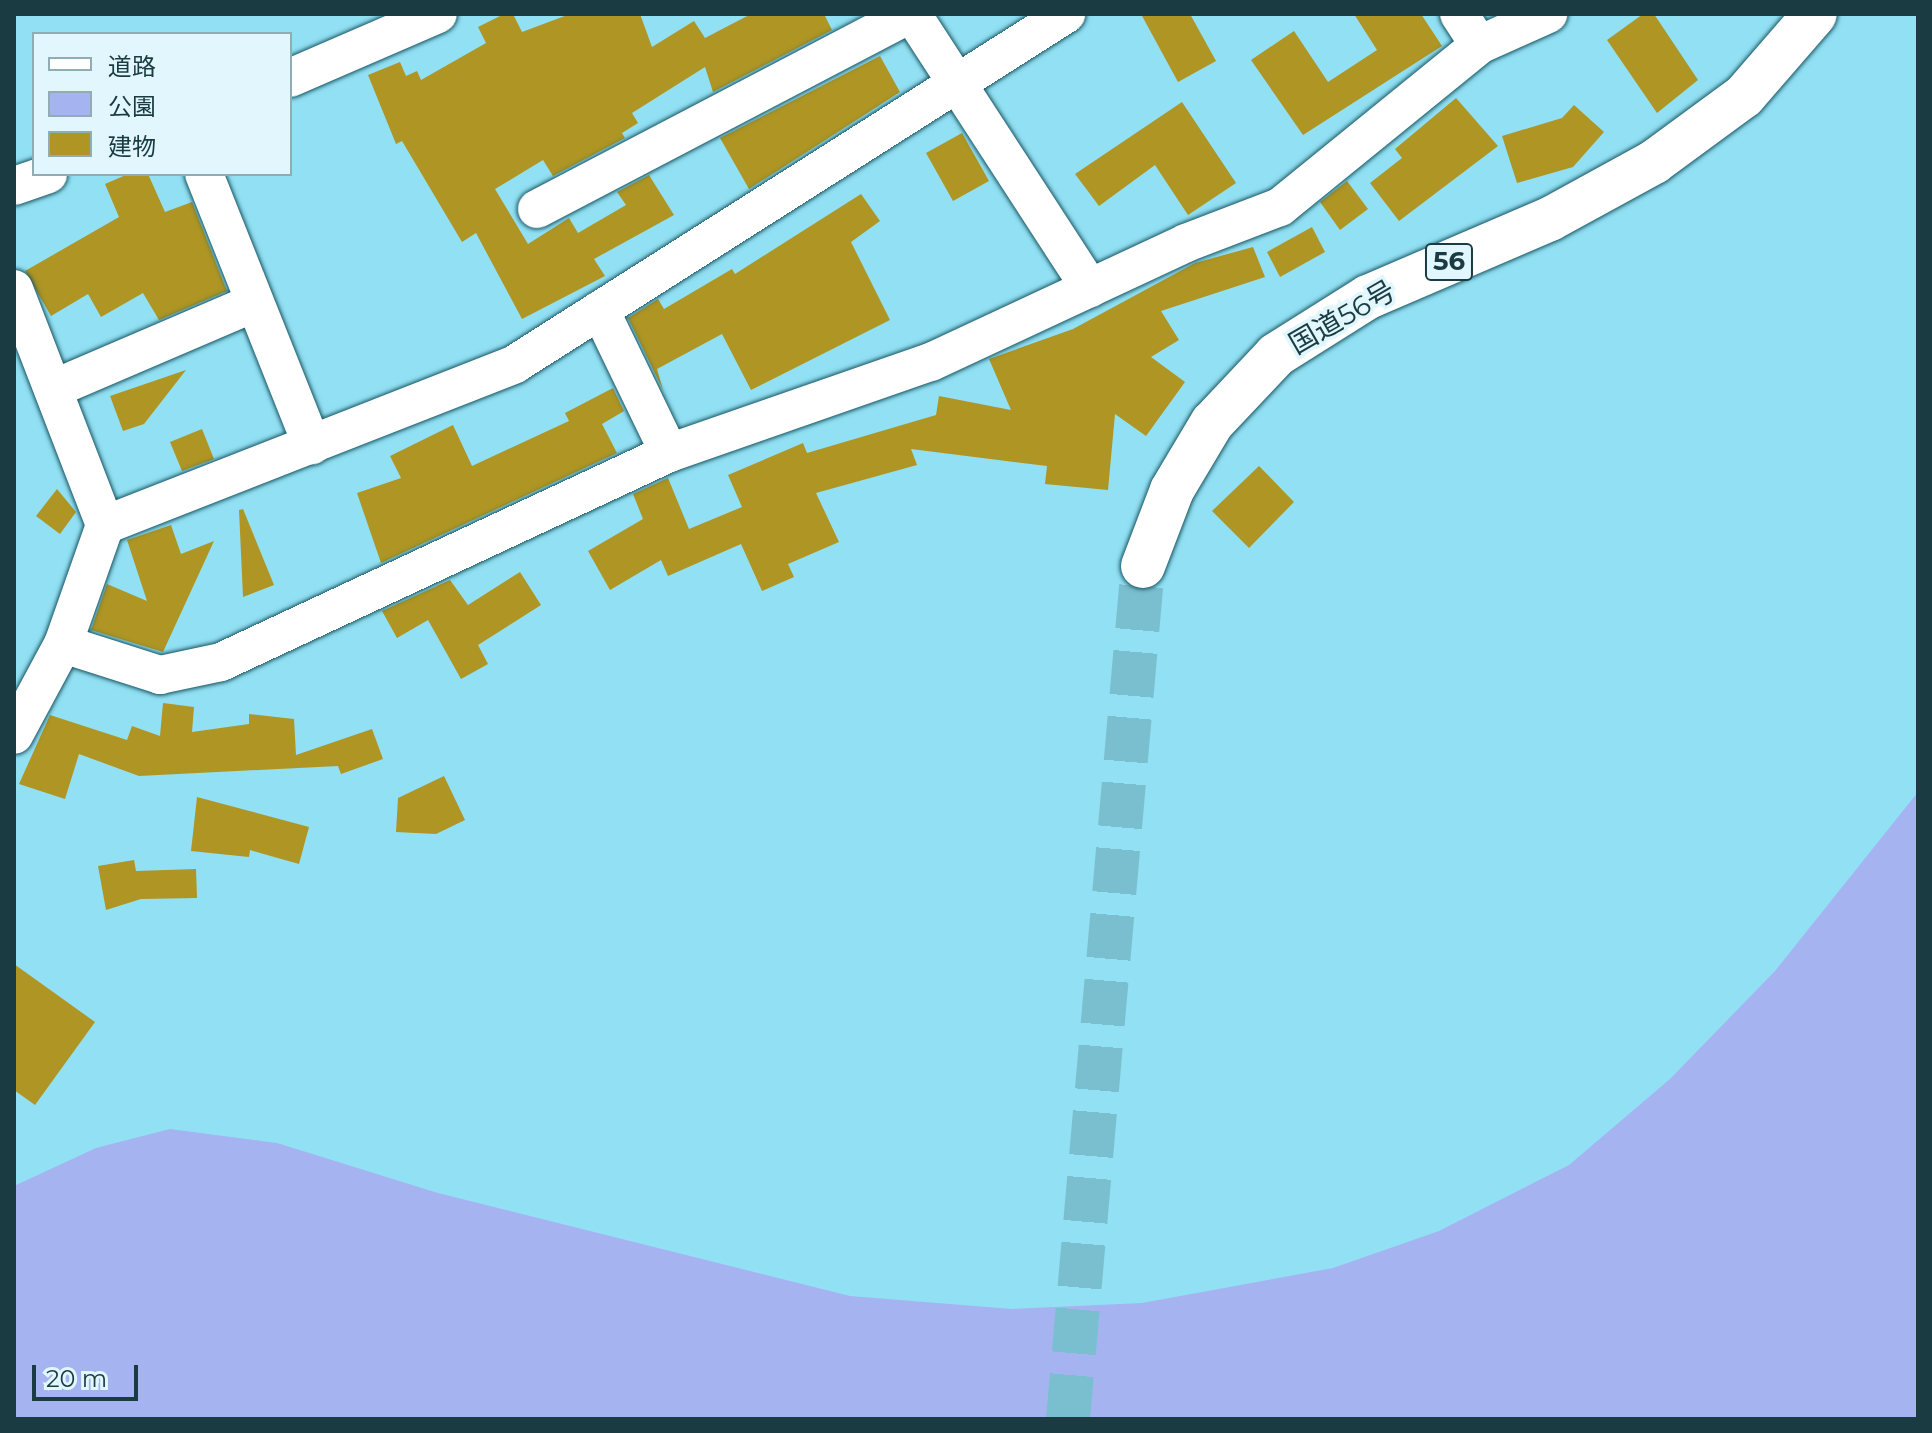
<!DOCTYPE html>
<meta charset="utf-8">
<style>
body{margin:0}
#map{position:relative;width:1932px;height:1433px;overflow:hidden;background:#92e0f3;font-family:Montserrat,"Noto Sans JP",sans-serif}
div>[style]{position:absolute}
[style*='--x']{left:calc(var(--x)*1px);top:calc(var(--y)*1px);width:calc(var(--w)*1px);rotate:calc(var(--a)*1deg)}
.green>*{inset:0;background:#a6b3f1}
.building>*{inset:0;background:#ae9524}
.highway-tunnel>*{height:44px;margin-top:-22px;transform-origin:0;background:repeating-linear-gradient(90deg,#7abfd0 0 44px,transparent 0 66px)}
.roads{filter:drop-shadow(0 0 2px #175563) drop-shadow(0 0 2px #175563)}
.street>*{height:38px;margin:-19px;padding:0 19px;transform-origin:19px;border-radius:19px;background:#fff}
.highway>*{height:44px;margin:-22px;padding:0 22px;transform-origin:22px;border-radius:22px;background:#fff}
span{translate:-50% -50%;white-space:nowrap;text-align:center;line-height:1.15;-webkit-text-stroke:7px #e1f7fd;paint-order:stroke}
.shield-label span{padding:2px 6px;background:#e1f7fd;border:2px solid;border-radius:6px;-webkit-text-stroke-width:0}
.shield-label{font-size:26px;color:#1a3b42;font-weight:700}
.street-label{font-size:28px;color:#1a3b42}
.frame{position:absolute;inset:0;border:16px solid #1a3b42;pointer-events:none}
.legend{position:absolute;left:32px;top:32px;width:260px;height:144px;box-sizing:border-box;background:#e1f7fd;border:2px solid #91acb2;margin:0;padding:10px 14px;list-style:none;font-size:24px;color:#1a3b42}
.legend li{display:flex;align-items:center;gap:16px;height:40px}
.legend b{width:40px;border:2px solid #91acb2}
.scale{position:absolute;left:32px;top:1365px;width:106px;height:36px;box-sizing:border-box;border:4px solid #1a3b42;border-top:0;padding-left:10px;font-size:24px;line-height:28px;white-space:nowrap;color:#1a3b42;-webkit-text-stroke:6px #e1f7fd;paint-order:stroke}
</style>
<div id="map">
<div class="green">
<div style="clip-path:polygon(1918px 792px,1918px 1419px,14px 1419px,14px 1186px,96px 1148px,170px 1129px,277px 1143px,438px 1193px,850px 1296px,1012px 1309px,1142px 1303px,1333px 1268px,1439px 1231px,1569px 1165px,1670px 1079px,1775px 971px)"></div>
</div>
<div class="building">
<div style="clip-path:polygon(504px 14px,513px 14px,522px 32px,570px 14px,640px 14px,652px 47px,694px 21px,705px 38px,751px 14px,824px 14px,832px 30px,713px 92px,705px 67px,632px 113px,638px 123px,622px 133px,625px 138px,553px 176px,543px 160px,495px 189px,528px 244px,569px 218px,578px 233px,626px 205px,617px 192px,649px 175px,674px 215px,594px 259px,605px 276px,522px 319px,476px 233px,462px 242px,402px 141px,396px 144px,368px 75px,400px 62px,406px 76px,417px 71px,421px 80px,486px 43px,478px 27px)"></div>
<div style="clip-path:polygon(1141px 14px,1190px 14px,1216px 61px,1178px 82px)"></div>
<div style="clip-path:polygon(1354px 14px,1421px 14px,1442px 46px,1303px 135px,1251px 60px,1294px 31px,1328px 82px,1377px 50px)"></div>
<div style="clip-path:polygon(1643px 14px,1654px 14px,1698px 80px,1657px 113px,1607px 40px)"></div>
<div style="clip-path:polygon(880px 56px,900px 92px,749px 189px,720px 138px)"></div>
<div style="clip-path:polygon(1456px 98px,1498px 146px,1399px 221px,1370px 183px,1402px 158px,1395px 149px)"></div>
<div style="clip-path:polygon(1182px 102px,1236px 183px,1188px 215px,1155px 165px,1099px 206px,1075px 174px)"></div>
<div style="clip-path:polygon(1574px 105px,1604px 132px,1573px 167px,1517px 183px,1502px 136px,1562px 118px)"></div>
<div style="clip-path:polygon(962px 133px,989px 181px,953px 201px,926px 153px)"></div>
<div style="clip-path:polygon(128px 174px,148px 174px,165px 212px,192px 202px,227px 291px,159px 320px,143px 293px,101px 317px,88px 294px,51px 316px,25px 271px,119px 217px,105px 184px)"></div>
<div style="clip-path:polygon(1347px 181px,1368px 209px,1340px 230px,1320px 202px)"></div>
<div style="clip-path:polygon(861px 194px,880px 221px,851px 242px,890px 320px,751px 390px,722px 334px,657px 369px,663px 390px,628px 318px,658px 299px,664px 309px,732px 269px,735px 274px)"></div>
<div style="clip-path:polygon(1312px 227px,1325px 252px,1280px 277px,1267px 252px)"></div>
<div style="clip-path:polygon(1253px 247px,1265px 277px,1161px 311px,1179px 340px,1151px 357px,1185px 382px,1146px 436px,1115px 414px,1108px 490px,1045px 484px,1047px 466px,911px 449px,917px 465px,816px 493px,839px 542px,788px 564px,794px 577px,762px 591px,741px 544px,668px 576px,661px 560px,610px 590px,588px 551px,643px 519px,633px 494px,668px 478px,689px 529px,742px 507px,728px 475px,803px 443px,807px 453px,936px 415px,939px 396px,1011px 410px,989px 359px,1073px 329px,1195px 263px)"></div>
<div style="clip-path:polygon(186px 370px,144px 424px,123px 431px,110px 396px)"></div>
<div style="clip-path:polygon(613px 388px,624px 411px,602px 424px,617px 453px,381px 563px,357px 493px,401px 478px,390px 456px,453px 425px,472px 466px,569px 421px,565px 413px)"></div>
<div style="clip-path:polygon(202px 429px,214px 459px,182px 471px,170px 442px)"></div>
<div style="clip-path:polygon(1259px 466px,1294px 502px,1249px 548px,1212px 511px)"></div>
<div style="clip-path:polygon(57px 489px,76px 512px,60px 534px,36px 516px)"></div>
<div style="clip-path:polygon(243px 509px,274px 585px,243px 597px,239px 510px)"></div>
<div style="clip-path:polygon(171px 525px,181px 554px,214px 541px,163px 652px,91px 630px,107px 584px,147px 601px,127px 540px)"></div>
<div style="clip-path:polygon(520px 572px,541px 605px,478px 645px,488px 664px,461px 679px,428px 620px,397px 638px,382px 611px,450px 580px,468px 605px)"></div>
<div style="clip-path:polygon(163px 703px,194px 707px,192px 732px,249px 724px,249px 714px,294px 719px,296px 755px,372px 729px,383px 759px,341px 774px,338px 766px,139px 776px,79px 754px,65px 799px,19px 784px,50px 715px,127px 740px,132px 726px,160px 736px)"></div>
<div style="clip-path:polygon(444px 776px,465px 820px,436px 834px,396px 832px,398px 798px)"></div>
<div style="clip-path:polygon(197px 797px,309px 827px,299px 864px,250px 850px,249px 857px,191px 851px)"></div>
<div style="clip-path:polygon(134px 860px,136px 871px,196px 869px,197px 898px,141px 899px,106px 910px,98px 866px)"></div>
<div style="clip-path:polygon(14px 964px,95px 1022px,35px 1105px,14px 1090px)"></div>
</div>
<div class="highway-tunnel">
<div style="--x:1068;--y:1419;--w:856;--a:-84.98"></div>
</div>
<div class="roads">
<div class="street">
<div style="--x:912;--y:14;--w:327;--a:57"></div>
<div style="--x:1459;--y:14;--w:37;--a:57"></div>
<div style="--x:290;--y:78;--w:161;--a:-23.4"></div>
<div style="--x:204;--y:174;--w:292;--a:68.3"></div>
<div style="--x:14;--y:186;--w:36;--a:-19"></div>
<div style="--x:537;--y:209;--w:421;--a:-27.6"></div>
<div style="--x:14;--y:289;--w:253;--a:68.9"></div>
<div style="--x:105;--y:525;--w:126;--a:109.4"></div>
<div style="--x:63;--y:644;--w:103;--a:118.3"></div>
<div style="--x:600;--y:310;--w:159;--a:64.2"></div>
<div style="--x:53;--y:389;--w:219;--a:-23.2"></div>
<div style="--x:105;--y:525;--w:440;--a:-21.4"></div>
<div style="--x:515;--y:364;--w:653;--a:-32.42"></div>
<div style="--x:63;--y:644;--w:102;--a:17.7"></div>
<div style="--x:160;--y:675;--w:62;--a:-12"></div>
<div style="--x:221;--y:662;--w:494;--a:-25"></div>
<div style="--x:669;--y:453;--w:277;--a:-19.2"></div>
<div style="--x:931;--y:362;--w:281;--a:-25"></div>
<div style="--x:1186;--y:243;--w:101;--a:-21"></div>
<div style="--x:1280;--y:207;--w:257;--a:-39.1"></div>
<div style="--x:1479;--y:45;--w:76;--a:-24.2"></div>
</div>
<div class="highway">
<div style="--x:1143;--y:566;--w:81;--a:-69.1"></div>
<div style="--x:1172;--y:490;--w:78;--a:-59.2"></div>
<div style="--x:1212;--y:423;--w:93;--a:-46.7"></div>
<div style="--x:1276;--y:355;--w:109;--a:-32.2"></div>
<div style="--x:1368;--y:297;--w:198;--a:-23.2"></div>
<div style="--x:1550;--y:219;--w:119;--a:-28.7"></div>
<div style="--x:1654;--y:162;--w:112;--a:-36.3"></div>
<div style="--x:1744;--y:96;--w:108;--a:-49.1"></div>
</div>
</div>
<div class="shield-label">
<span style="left:1449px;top:262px">56</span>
</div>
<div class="street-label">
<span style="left:1342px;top:317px;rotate:-30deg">国道56号</span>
</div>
<div class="frame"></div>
<ul class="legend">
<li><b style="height:10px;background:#fff"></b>道路</li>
<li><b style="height:22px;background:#a6b3f1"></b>公園</li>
<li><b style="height:22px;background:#ae9524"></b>建物</li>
</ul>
<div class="scale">20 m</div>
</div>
